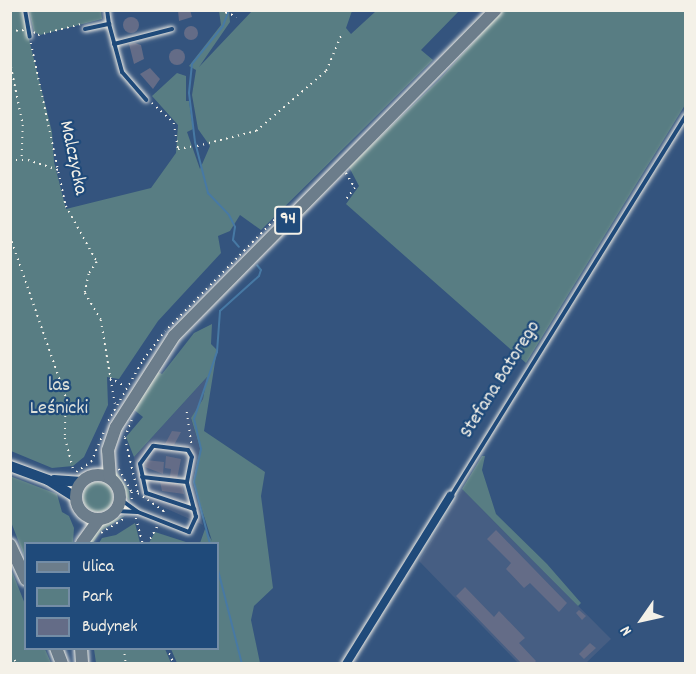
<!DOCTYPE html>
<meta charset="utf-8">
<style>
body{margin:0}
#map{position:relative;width:696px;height:674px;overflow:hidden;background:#34547e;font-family:Dekko,sans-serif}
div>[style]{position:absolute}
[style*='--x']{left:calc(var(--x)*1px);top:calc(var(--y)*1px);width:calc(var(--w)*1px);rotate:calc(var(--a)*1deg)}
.built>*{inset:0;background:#465e83}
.green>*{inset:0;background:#587d83}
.round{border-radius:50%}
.stream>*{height:2px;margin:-1px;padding:0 1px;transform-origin:1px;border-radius:1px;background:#4779a4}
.building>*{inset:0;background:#646c87}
.path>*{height:1.5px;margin-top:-0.75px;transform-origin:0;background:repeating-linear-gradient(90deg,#f4f1e8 0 1.5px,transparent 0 6px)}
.roads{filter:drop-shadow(0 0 2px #f4f1e8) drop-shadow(0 0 2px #f4f1e8)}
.lane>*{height:4px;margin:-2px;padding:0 2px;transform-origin:2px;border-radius:2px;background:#1f4a7a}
.street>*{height:8px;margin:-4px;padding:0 4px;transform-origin:4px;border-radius:4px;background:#1f4a7a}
.secondary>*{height:10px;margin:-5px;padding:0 5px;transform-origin:5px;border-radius:5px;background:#1f4a7a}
.primary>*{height:12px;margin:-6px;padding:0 6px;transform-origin:6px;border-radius:6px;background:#6c7d8b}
.primary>.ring{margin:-6px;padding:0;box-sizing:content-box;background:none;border:12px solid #6c7d8b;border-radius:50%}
span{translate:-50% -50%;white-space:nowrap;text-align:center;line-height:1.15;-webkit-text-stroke:4.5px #1f4a7a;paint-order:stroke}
.shield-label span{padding:2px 4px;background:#1f4a7a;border:2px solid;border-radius:4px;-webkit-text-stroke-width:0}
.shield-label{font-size:18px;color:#f4f1e8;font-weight:700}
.street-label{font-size:20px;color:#f4f1e8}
.park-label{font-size:20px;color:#dde0d9}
.frame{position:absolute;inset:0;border:12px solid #f4f1e8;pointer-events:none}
.legend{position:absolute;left:24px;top:542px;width:195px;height:108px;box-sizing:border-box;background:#1f4a7a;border:2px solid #748da6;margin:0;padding:8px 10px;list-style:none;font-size:18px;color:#f4f1e8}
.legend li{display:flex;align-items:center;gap:12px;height:30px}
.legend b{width:30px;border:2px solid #748da6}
.north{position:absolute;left:612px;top:590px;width:60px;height:60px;-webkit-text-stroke:4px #1f4a7a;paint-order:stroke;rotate:236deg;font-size:16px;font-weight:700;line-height:24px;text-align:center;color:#f4f1e8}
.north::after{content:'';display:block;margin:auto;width:21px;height:27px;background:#f4f1e8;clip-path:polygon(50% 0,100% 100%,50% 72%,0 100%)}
</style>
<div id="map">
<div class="built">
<div style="clip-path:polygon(208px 376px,203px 399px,191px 419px,200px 448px,193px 482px,203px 525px,147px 500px,141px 493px,134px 457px)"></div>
<div style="clip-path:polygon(462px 489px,611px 639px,586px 663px,518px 663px,419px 561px)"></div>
</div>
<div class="green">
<div style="clip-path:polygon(10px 11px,22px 11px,52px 132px,54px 162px,66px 209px,151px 188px,176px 153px,178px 125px,152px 96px,177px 73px,186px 76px,186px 101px,189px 101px,193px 129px,187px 132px,200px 169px,210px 146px,198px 129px,192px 95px,196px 70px,189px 66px,221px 25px,219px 11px,229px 11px,230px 22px,199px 67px,252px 11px,352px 11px,346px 28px,351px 34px,376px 11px,459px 11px,421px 50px,433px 60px,261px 230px,240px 215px,230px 231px,218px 236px,221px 253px,158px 321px,119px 379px,107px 377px,108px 405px,84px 457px,73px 466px,52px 468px,11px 451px)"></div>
<div style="clip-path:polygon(29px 11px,101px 11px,102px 19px,40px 35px,34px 32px)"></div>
<div style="clip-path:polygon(502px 11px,685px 11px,685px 105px,526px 363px,346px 204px,359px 186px,349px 167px,439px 80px)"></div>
<div style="clip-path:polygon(212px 324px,211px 344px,217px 350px,204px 431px,265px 472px,261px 496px,273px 588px,254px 606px,251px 620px,260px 663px,177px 663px,171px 649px,218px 648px,218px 544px,200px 543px,205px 529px,212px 541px,193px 482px,200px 448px,191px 418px,203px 399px,207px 377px,134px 457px,126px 437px,143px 417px,133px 409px,158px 372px,162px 374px,194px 333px)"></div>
<div style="clip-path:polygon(482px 456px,485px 456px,482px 470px,496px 514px,547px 564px,581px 603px,578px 606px,462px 489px)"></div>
<div style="clip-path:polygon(115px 470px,129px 490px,130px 502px,113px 475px)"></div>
<div style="clip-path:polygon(10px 476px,57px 494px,62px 512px,69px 516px,74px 528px,73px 543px,26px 544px,25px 558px,11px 522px)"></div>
<div class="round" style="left:83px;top:482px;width:30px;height:30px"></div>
<div style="clip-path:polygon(126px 515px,101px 531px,93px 543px,88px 544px,100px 524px)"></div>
<div style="clip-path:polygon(135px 523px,140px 543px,99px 543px,102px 538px,116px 535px)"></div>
<div style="clip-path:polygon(155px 532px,189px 543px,149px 543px)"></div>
<div style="clip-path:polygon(11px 569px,25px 604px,26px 648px,45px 649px,51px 663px,11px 663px)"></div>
<div style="clip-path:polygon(94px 649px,165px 649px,171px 663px,96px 663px)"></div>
</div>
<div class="stream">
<div style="--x:229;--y:10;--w:17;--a:111"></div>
<div style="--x:223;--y:26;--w:49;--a:129.2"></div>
<div style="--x:192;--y:64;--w:29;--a:96"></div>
<div style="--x:189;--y:93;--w:49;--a:83"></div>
<div style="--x:195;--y:142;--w:53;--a:75.7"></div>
<div style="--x:208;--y:193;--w:30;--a:46"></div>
<div style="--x:229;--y:215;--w:13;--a:63"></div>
<div style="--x:235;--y:227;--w:13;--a:99"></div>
<div style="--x:233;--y:240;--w:9;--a:49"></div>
<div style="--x:210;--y:544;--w:64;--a:-104.5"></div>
<div style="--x:194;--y:482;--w:34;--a:-78"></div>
<div style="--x:201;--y:449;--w:31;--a:-103"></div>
<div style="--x:194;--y:419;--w:71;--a:-71.1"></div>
<div style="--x:217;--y:352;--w:41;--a:-85.8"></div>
<div style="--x:220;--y:311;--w:52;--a:-41.9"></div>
<div style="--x:259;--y:276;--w:6;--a:-72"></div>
<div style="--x:261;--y:270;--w:6;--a:-129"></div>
<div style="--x:218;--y:570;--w:97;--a:75.7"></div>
<div style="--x:10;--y:663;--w:1;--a:45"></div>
</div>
<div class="building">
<div style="clip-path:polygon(178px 10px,190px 10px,192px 17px,179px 21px)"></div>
<div class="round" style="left:123px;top:17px;width:16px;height:16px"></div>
<div class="round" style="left:184px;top:26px;width:14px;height:14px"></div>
<div style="clip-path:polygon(135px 43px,141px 45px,144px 59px,134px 64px,129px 44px)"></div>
<div class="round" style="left:169px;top:49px;width:16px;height:16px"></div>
<div style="clip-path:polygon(150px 68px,160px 79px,153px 89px,140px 74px)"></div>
<div style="clip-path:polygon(172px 431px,181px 432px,174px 445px,165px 444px)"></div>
<div style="clip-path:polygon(166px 456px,181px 459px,176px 484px,182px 485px,184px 494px,162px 491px,160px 481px,169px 483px,171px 469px,165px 468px)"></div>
<div style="clip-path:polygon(146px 460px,164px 462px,163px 474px,145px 467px)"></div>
<div style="clip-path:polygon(496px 530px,567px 603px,559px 612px,530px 583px,524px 588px,506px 569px,511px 563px,487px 539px)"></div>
<div style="clip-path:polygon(465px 587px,494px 617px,499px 611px,525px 638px,519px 643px,536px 661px,533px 664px,522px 664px,456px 596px)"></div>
<div style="clip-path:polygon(579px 610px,586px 616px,582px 620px,576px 613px)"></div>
<div style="clip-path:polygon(590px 643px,596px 648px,584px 659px,579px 654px)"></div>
</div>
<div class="path">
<div style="--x:220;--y:10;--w:18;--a:22"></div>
<div style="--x:10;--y:31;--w:15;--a:-4"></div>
<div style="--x:34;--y:32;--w:5;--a:37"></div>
<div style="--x:38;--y:35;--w:44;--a:-14.3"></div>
<div style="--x:31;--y:43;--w:167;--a:77.9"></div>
<div style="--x:66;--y:206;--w:64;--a:61"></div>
<div style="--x:97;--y:262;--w:14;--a:124"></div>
<div style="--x:89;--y:274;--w:19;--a:102"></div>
<div style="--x:85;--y:293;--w:31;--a:59"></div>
<div style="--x:101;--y:320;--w:85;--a:80.5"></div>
<div style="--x:10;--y:61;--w:65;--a:78.5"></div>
<div style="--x:23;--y:125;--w:35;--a:92"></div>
<div style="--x:152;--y:103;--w:30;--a:42"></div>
<div style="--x:174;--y:123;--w:26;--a:81"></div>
<div style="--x:178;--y:149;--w:17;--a:-10"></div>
<div style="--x:197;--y:146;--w:61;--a:-14.3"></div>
<div style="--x:256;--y:131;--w:92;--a:-40.6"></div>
<div style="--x:326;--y:71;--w:41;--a:-67.2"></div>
<div style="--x:10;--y:160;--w:18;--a:0"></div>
<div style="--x:28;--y:160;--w:33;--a:18"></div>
<div style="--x:346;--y:173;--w:17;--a:59"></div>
<div style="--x:355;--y:188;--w:15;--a:127"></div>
<div style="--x:10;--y:236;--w:171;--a:70.9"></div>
<div style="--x:66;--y:398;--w:40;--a:91.4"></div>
<div style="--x:65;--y:438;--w:35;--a:75"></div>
<div style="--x:168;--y:328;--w:164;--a:-45.5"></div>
<div style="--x:110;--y:378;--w:18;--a:29"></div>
<div style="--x:187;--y:412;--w:34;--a:82"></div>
<div style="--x:132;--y:420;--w:19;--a:111"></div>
<div style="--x:125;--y:438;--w:57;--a:76.7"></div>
<div style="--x:138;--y:493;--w:32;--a:35"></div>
<div style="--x:164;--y:511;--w:6;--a:99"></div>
<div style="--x:108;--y:421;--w:70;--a:-60.2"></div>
<div style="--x:143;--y:360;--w:36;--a:-53"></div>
<div style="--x:119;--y:469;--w:26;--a:61"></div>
<div style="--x:132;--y:492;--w:10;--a:90"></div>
<div style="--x:76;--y:472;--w:18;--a:-34"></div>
<div style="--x:91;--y:462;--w:34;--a:-67"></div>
<div style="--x:136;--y:518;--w:27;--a:75"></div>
<div style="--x:101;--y:533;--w:28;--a:-32"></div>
<div style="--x:147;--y:544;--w:20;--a:-60"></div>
<div style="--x:124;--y:648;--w:16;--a:83"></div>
<div style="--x:167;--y:648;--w:17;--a:66"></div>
<div style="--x:10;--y:656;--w:12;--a:42"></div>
</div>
<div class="roads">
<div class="lane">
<div style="--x:25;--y:10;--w:27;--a:80"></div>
<div style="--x:107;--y:10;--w:14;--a:82"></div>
<div style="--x:85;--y:29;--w:25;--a:-12"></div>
<div style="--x:109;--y:24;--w:50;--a:74.8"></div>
<div style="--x:122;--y:72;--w:37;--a:49"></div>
<div style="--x:114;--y:44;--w:60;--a:-14.5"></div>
<div style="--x:142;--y:477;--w:45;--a:6.3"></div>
<div style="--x:451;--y:496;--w:448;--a:-58.3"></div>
<div style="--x:120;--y:499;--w:22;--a:36"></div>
<div style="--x:138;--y:512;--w:55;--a:21.4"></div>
<div style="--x:189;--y:532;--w:17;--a:-65"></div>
<div style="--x:196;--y:517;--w:8;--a:-104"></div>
<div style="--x:194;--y:509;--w:28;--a:-105"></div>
<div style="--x:187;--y:482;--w:25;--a:-79"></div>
<div style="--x:192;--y:457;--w:8;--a:-120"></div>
<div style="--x:188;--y:450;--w:35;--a:-173"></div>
<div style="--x:153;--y:446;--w:22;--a:126"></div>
<div style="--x:140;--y:464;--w:30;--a:78"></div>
<div style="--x:146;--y:493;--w:51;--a:18.4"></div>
<div style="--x:116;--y:511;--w:21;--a:3"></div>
</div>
<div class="street">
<div style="--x:346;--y:664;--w:198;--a:-58.2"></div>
</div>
<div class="secondary">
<div style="--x:10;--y:466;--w:40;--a:20.2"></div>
<div style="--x:48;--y:480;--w:32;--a:32"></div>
<div style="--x:54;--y:480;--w:28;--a:4"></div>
</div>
<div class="primary">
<div class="ring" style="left:76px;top:475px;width:32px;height:32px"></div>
<div style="--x:110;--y:478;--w:28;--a:-94"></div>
<div style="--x:108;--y:450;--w:24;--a:-71"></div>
<div style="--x:116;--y:427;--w:108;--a:-57.5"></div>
<div style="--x:174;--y:336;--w:458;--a:-45.4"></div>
<div style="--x:82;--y:543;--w:29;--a:-54"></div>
<div style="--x:10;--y:545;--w:38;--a:65"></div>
<div style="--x:56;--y:648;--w:17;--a:69"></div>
<div style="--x:81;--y:648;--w:16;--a:86"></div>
</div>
</div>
<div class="shield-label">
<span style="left:288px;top:220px">94</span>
</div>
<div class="street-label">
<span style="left:72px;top:158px;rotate:78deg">Malczycka</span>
<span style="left:501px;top:380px;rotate:-58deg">Stefana Batorego</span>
</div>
<div class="park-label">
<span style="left:59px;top:398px">las<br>Leśnicki</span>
</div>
<div class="frame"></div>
<ul class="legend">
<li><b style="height:8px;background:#6c7d8b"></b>Ulica</li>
<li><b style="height:16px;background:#587d83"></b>Park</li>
<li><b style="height:16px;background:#646c87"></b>Budynek</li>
</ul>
<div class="north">N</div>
</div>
